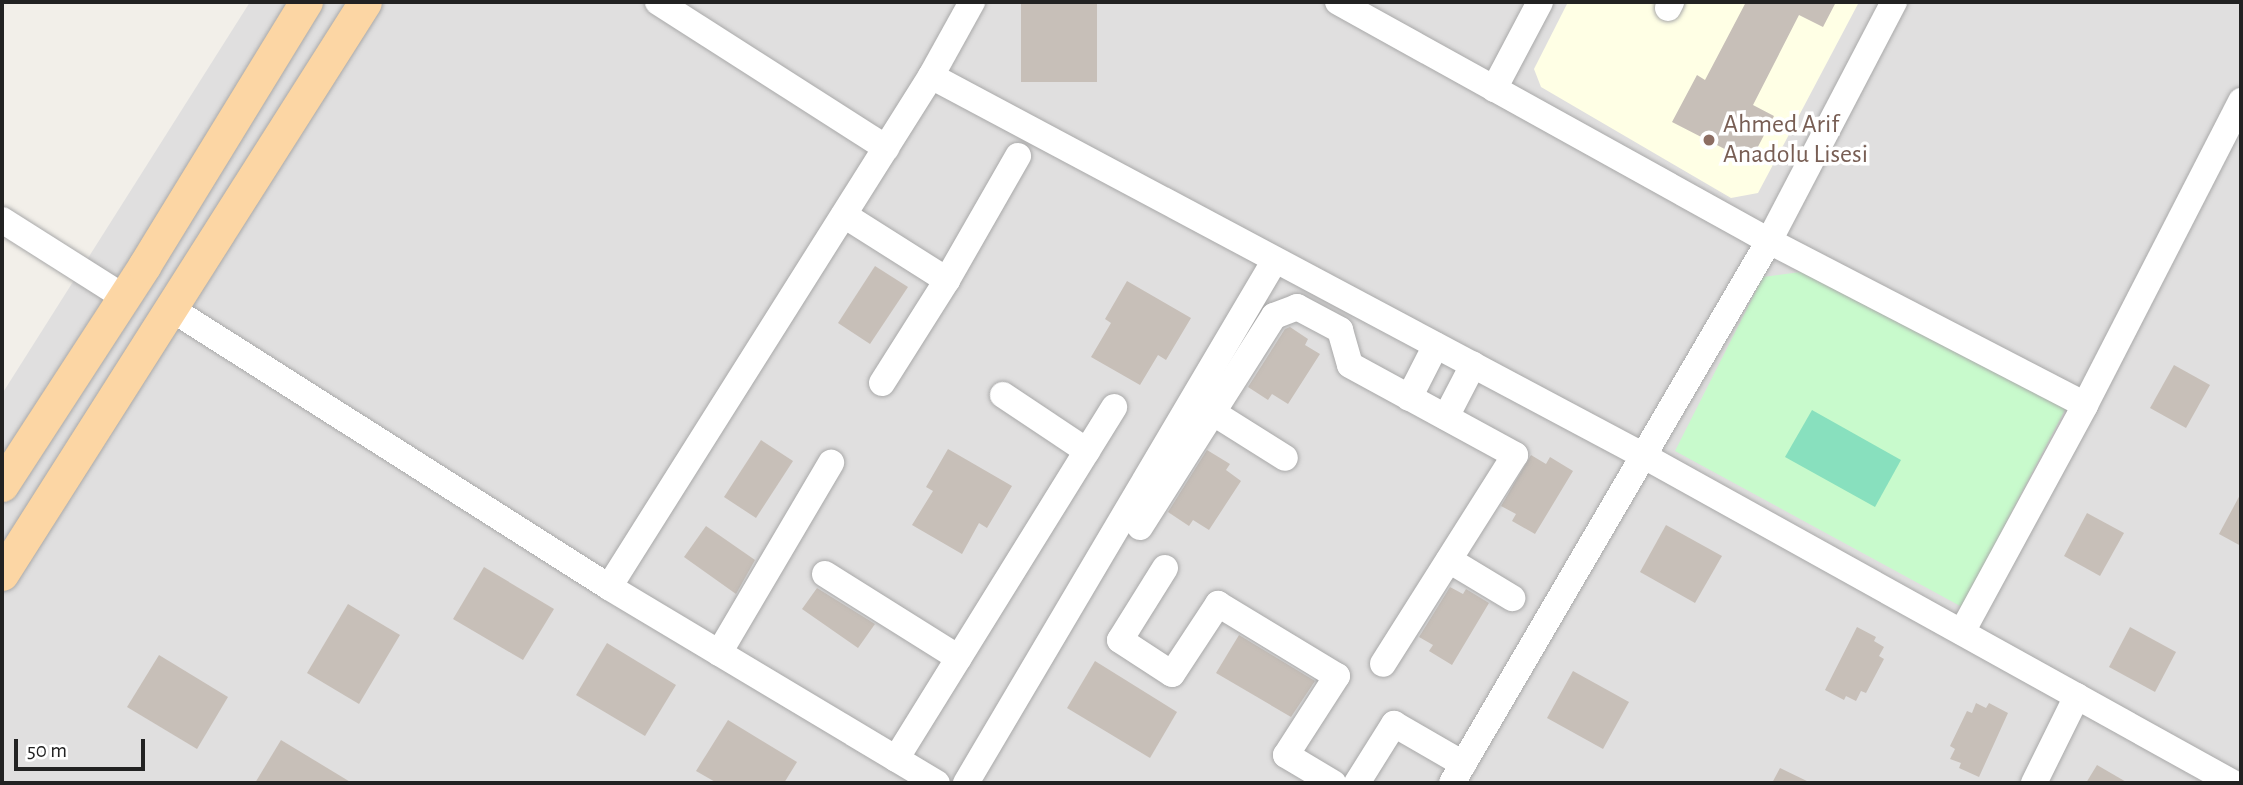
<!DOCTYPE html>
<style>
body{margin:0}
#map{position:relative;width:2243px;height:785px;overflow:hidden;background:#f2efe9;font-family:"Alegreya Sans",sans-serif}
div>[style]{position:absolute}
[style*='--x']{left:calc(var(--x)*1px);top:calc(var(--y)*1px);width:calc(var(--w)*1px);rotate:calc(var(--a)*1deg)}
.residential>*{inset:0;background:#e0dfdf}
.education>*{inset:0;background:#ffffe5}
.park>*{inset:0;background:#c8facc}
.pitch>*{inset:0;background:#88e0be}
.building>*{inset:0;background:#c7bfb8}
.roads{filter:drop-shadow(0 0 2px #a9a9a9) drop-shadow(0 0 2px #a9a9a9)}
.minor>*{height:26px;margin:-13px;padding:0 13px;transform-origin:13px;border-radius:13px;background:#fff}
.major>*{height:33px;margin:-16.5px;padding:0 16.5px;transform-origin:16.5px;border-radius:16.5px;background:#fcd6a4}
.dots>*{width:19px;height:19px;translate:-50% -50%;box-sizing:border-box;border:4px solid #fff;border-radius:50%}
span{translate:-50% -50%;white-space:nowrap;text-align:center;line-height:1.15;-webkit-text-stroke:7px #fff;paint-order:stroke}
.education-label{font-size:26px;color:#785e54}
.left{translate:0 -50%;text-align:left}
.frame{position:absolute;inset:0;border:4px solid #222;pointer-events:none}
.scale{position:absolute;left:14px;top:739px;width:131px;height:32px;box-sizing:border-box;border:4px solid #222;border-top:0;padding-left:9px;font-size:21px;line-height:24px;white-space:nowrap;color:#222;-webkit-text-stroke:5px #fff;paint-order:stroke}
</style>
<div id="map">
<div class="residential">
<div style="clip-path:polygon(250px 2px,2241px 2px,2241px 783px,2px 783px,2px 394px)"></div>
</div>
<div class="education">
<div style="clip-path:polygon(1568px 2px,1859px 2px,1758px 193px,1731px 198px,1541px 87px,1534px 69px)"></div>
</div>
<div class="park">
<div style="clip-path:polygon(1808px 271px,2066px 408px,1962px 607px,1675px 451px,1763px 277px)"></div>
</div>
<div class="pitch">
<div style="clip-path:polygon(1812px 410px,1901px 460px,1875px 507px,1785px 457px)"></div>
</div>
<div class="building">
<div style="clip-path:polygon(1021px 2px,1097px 2px,1097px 82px,1021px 82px)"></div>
<div style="clip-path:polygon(1746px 2px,1836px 2px,1823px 27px,1799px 15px,1753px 105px,1774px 116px,1750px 162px,1672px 122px,1697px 75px,1705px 80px)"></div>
<div style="clip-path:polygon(875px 266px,908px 287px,870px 344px,838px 323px)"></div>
<div style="clip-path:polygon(1127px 281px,1191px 318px,1166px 360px,1158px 355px,1140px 385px,1091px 357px,1111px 323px,1105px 319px)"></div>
<div style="clip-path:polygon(1290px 327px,1308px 339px,1305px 345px,1320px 354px,1288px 404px,1272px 394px,1268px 400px,1248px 387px,1285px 329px)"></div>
<div style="clip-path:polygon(2174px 365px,2210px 385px,2186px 428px,2150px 408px)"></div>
<div style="clip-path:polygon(761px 440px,793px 461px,756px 518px,724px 497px)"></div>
<div style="clip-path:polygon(948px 449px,1012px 486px,987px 528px,979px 523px,962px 554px,912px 525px,933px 491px,926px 487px)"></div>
<div style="clip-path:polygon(1207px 450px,1230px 464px,1226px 470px,1241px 481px,1209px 530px,1193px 520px,1189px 526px,1168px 512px)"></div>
<div style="clip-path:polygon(1531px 455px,1546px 464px,1550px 457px,1573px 471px,1535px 534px,1512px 521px,1516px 514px,1501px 506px)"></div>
<div style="clip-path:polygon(2241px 493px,2241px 546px,2219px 534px)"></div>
<div style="clip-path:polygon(2087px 513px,2124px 533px,2100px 576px,2064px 556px)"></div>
<div style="clip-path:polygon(1666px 525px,1722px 556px,1695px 603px,1640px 572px)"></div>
<div style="clip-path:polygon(706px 526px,755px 560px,736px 594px,684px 557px)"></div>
<div style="clip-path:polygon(484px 567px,554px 609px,523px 660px,453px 619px)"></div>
<div style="clip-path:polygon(1450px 587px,1463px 594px,1466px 589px,1489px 603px,1452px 665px,1429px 651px,1433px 645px,1419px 637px)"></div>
<div style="clip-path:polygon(817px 588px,875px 624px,858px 648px,802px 609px)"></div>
<div style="clip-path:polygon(348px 604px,400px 635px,359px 704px,307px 673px)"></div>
<div style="clip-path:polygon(1857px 627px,1876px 637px,1874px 641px,1884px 647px,1879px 656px,1884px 659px,1866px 693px,1861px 691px,1856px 701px,1846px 696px,1844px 700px,1825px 690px)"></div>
<div style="clip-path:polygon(2130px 627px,2176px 652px,2155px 692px,2109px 667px)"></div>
<div style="clip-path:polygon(1239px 635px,1315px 681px,1291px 717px,1216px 673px)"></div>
<div style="clip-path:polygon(607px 643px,676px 685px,645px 736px,576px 695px)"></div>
<div style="clip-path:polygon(159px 655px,228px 697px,197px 749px,127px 707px)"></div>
<div style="clip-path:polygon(1095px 661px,1177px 712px,1150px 758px,1067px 708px)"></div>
<div style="clip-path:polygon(1573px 671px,1629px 702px,1603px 749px,1547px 718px)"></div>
<div style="clip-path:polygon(1976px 703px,1986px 708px,1989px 703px,2008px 713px,1979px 777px,1959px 768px,1961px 763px,1950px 759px,1955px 749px,1950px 746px,1967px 711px,1972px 713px)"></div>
<div style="clip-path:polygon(728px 720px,797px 762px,784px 783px,717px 783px,696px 771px)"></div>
<div style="clip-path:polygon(281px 740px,352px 783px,255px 783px)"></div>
<div style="clip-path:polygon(2097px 765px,2128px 783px,2086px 783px)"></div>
<div style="clip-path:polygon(1780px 768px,1811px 783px,1772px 783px)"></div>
</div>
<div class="roads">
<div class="minor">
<div style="--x:658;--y:2;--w:271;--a:32.6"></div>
<div style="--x:1338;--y:2;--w:493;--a:29"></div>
<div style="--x:1769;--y:241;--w:356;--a:27.4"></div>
<div style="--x:1668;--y:8;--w:7;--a:-63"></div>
<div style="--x:931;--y:76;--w:808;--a:28.06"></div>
<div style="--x:1644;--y:456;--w:674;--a:29.04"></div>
<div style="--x:1494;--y:89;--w:98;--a:-62.1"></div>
<div style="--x:844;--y:215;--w:122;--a:32.3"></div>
<div style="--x:2;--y:220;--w:144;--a:32.3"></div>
<div style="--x:170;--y:308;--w:520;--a:32.44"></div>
<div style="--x:609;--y:587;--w:382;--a:30.9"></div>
<div style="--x:882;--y:383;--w:122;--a:-57.7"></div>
<div style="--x:947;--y:280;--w:143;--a:-60.2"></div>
<div style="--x:1003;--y:395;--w:101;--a:33.7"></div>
<div style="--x:1409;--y:398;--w:59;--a:-63"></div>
<div style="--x:1212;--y:412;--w:86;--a:32.2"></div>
<div style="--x:1446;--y:417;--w:59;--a:-62.6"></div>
<div style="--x:1140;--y:527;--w:250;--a:-57.6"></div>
<div style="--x:1274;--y:316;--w:25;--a:-21"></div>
<div style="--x:1297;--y:307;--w:49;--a:28.1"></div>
<div style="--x:1340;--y:330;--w:36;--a:74"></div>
<div style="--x:1350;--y:365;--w:188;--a:28.6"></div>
<div style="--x:1515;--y:455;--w:247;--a:122.3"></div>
<div style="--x:1449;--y:560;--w:74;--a:31.1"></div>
<div style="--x:1165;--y:568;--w:85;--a:122"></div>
<div style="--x:1120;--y:640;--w:62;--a:33.2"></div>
<div style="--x:1172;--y:674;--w:84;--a:-56.7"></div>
<div style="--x:1218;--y:604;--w:139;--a:31.2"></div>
<div style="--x:1337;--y:676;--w:94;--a:122.8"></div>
<div style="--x:1286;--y:755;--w:55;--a:30.8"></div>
<div style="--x:825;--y:574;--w:158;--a:32.1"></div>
<div style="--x:609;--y:587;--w:604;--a:-57.78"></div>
<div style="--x:931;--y:76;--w:85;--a:-61"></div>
<div style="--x:1962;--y:632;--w:258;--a:-61.5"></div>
<div style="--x:2085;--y:405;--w:342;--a:-62.8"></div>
<div style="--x:719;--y:653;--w:221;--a:-59.5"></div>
<div style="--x:896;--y:759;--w:414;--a:-58.2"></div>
<div style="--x:966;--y:783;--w:607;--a:-59.42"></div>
<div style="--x:1357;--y:783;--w:70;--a:-57.9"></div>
<div style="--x:1394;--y:724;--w:80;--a:30.1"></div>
<div style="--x:1452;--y:783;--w:628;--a:-59.68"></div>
<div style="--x:1769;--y:241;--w:270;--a:-62.4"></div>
<div style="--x:2034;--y:783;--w:97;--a:-63.7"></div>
</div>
<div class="major">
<div style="--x:2;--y:485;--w:261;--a:-57"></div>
<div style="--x:144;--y:266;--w:310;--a:-58.5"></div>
<div style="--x:2;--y:574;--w:677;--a:-57.6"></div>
</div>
</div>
<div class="dots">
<div style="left:1709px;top:140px;background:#8d6e63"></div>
</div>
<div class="education-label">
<span class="left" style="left:1723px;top:140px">Ahmed Arif<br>Anadolu Lisesi</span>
</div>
<div class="frame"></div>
<div class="scale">50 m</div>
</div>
